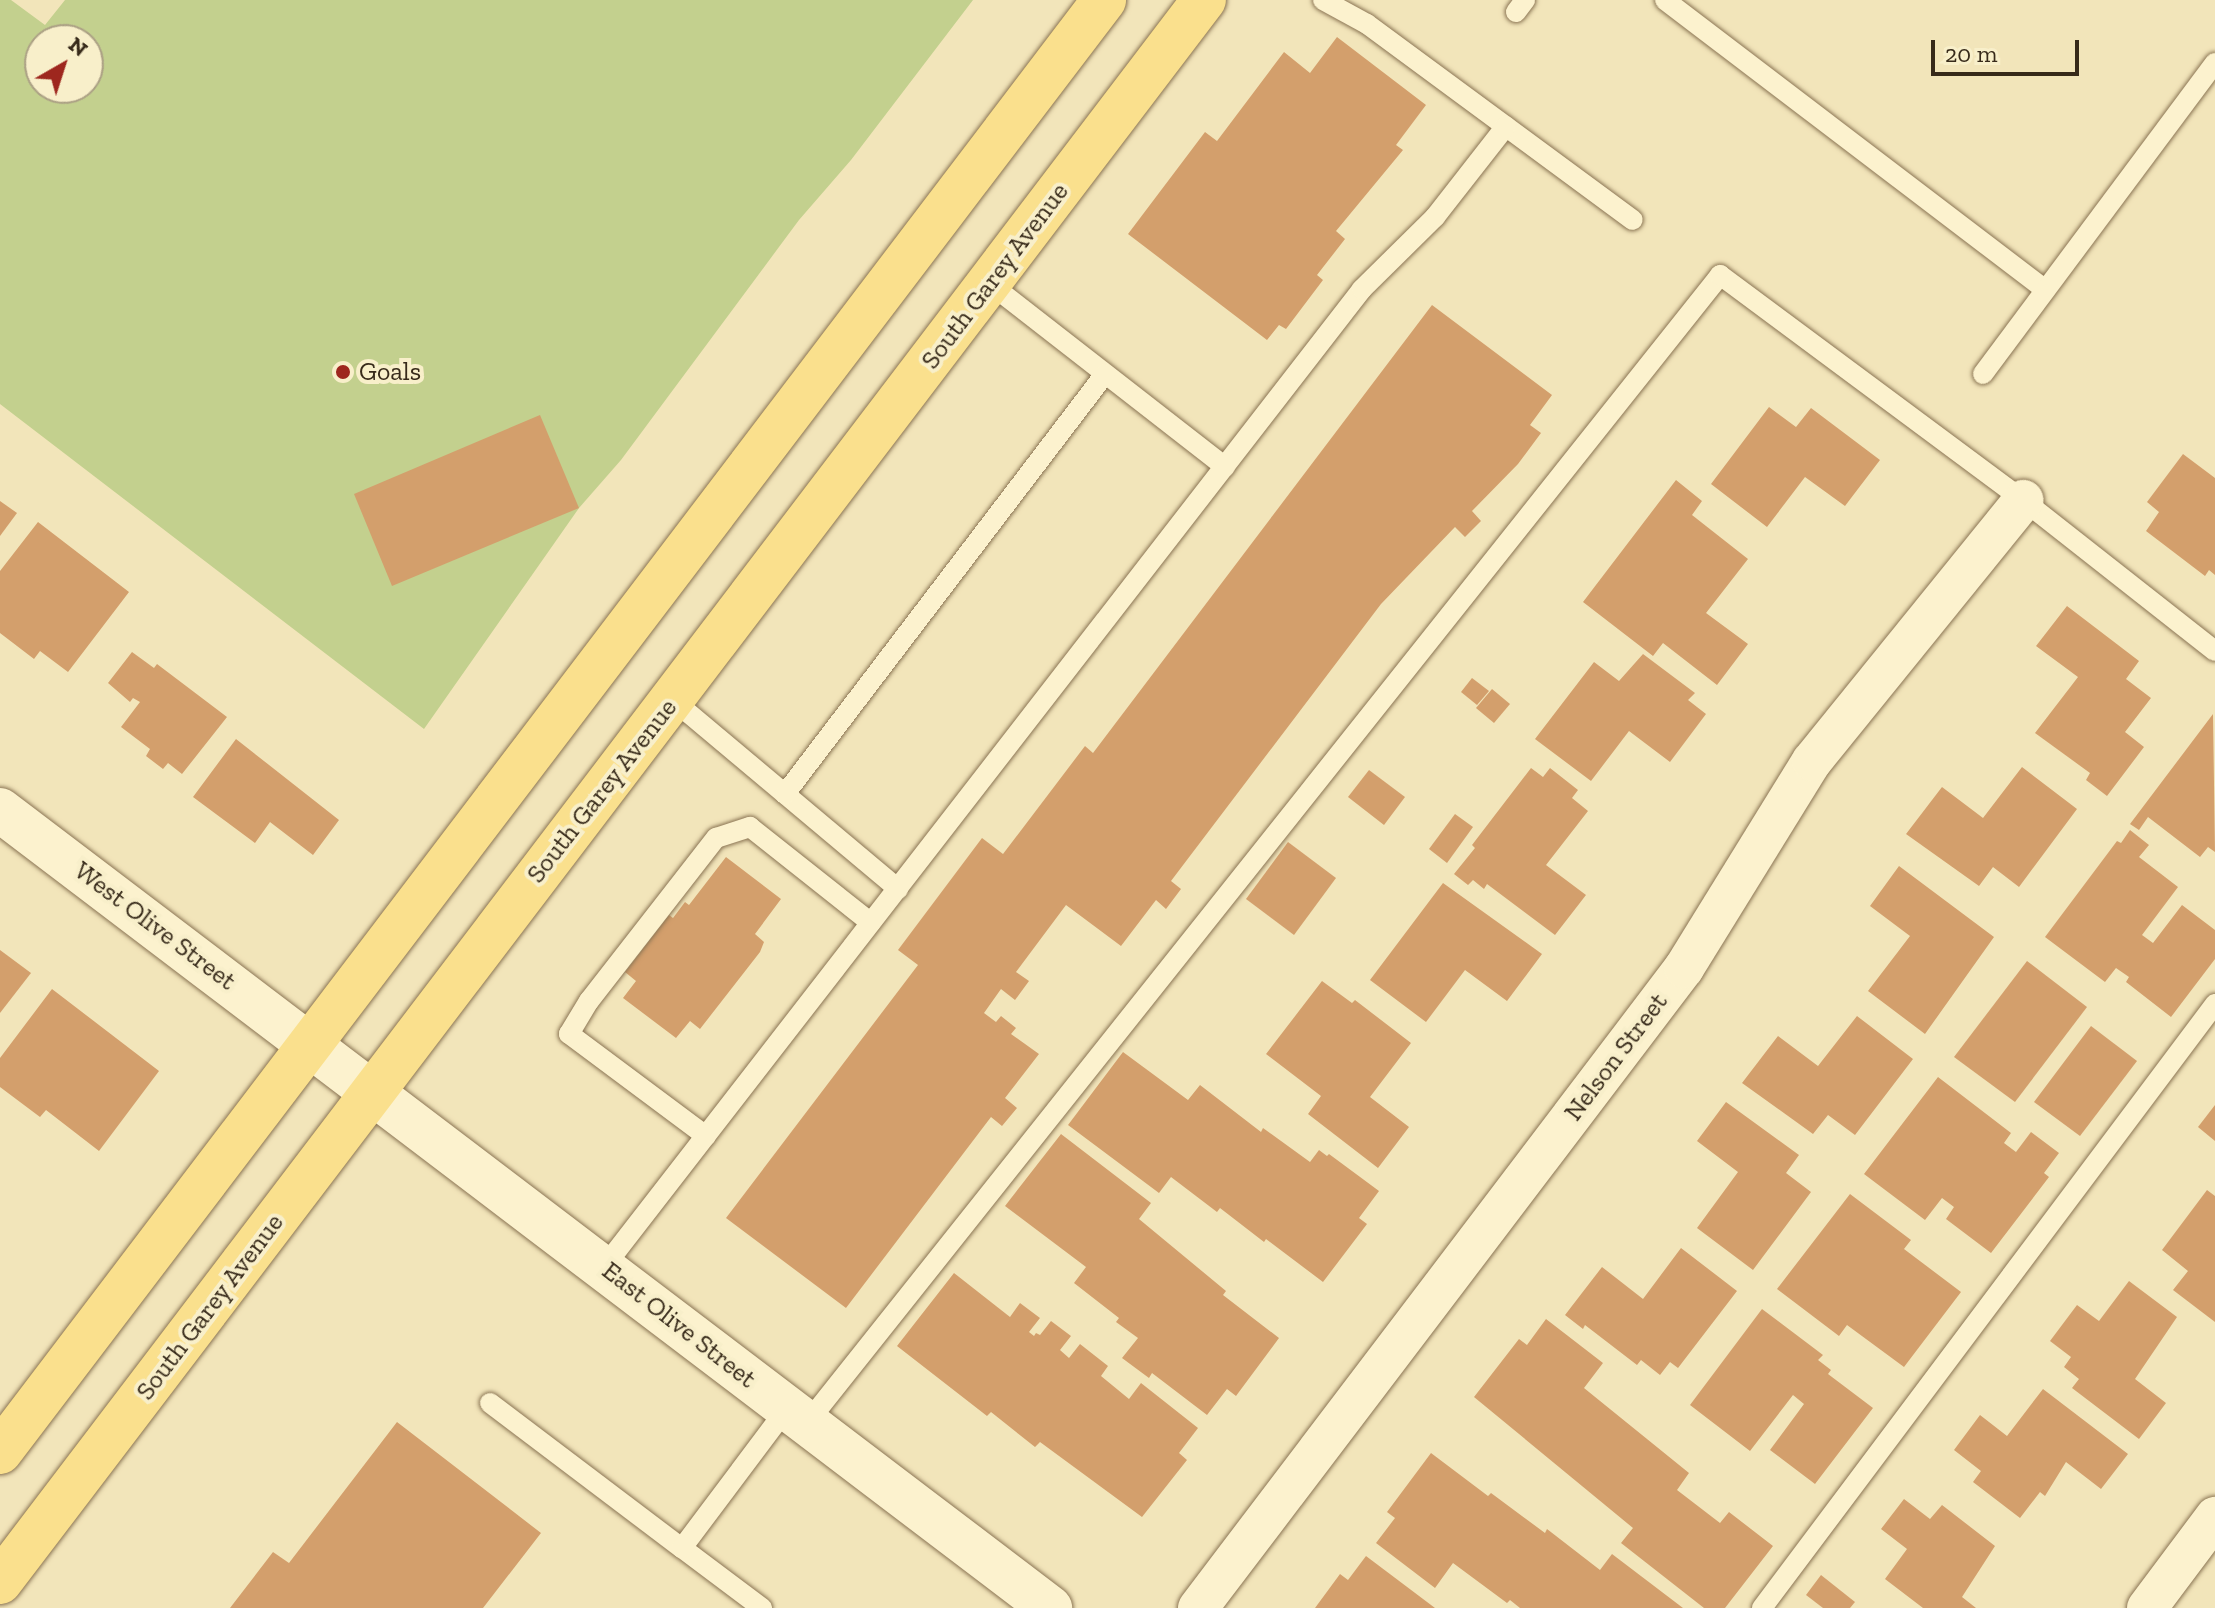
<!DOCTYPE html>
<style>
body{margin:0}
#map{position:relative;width:2215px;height:1608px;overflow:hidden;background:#f2e5ba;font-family:"Zilla Slab",serif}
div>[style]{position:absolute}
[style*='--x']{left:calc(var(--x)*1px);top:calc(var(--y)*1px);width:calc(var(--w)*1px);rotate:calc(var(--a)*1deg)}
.green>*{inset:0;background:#c3d08e}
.building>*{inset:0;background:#d39f6c}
.roads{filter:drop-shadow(0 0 2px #8a7453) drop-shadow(0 0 2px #8a7453)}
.lane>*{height:20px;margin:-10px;padding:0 10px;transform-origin:10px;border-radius:10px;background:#fcf2ce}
.street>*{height:40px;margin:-20px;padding:0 20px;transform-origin:20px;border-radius:20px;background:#fcf2ce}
.secondary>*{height:44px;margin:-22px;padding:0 22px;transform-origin:22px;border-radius:22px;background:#fcf2ce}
.primary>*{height:44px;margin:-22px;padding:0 22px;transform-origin:22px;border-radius:22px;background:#fae08d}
.dots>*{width:22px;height:22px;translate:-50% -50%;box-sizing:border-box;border:4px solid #f8efca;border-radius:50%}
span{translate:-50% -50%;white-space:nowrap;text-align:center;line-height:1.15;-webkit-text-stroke:8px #f8efca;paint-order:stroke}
.street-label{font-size:26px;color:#372a1a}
.poi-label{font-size:26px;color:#372a1a}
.left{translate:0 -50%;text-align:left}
.north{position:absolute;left:24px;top:24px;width:80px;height:80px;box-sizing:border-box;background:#f8efca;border:2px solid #aba084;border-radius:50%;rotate:39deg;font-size:22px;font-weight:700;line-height:32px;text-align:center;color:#372a1a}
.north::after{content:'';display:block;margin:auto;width:28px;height:36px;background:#9e271e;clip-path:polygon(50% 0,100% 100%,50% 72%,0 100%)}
.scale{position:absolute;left:1931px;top:40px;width:148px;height:36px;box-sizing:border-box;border:4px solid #372a1a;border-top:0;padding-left:10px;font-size:24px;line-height:28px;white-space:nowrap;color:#372a1a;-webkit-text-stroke:6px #f8efca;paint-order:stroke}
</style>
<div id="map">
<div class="green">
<div style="clip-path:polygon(evenodd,0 0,11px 0,45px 25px,65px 0,973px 0,851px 160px,799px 220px,621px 460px,579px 508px,424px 729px,0 404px,0 0,40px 40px,88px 40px,88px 88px,40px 88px,40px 40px)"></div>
</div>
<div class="building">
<div style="clip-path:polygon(1337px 37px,1426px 105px,1396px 145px,1403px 150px,1336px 231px,1345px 239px,1317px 275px,1323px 280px,1286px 329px,1279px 325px,1267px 340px,1128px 234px,1205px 132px,1217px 141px,1284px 52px,1310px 73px)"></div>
<div style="clip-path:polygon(1432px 305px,1552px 395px,1530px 425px,1541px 433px,1518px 464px,1472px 511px,1481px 521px,1465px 537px,1455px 527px,1381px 604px,1171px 881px,1181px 889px,1166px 909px,1156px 900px,1121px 946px,1066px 905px,1016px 972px,1029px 981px,1015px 1000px,1001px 989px,984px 1013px,996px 1022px,1001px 1016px,1016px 1028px,1011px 1034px,1039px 1054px,1005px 1098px,1017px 1108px,1002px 1126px,991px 1117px,846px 1308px,726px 1218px,918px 965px,898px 950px,982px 838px,1003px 854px,1085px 746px,1093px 753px)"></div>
<div style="clip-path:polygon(1769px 407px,1796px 427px,1811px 408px,1880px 460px,1845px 506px,1805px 477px,1767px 527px,1711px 484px)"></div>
<div style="clip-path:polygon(540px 415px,579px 508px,392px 586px,354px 494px)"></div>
<div style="clip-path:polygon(2183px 454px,2215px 478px,2215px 575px,2209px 570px,2205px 576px,2146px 531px,2159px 512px,2147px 502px)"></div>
<div style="clip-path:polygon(1676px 480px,1702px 501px,1692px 515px,1748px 559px,1706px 613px,1748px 644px,1717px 685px,1663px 643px,1653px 656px,1583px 602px)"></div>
<div style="clip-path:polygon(0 501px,17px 513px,0 536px)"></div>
<div style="clip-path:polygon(38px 522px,129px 592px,68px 672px,40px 651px,34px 659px,0 633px,0 571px)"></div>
<div style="clip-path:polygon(2067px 606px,2139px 661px,2126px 679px,2151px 698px,2125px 732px,2144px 747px,2107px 796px,2086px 780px,2090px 773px,2035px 733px,2078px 677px,2036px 646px)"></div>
<div style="clip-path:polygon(132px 652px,154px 668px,157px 664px,227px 717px,182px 774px,168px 763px,163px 769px,146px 756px,150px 749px,121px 727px,140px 702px,133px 698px,130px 702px,108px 683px)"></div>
<div style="clip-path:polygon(1643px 654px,1695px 693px,1688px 700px,1706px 714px,1670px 762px,1629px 731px,1591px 781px,1535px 739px,1594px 662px,1619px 681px)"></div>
<div style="clip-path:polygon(1472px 678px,1489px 691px,1477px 705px,1461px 692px)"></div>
<div style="clip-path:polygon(1492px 689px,1510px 704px,1494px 723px,1476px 708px)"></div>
<div style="clip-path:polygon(2213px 714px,2215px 852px,2208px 847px,2200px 857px,2148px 817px,2139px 830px,2130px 824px)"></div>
<div style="clip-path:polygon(236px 739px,339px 820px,313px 855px,270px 822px,255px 843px,193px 797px)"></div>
<div style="clip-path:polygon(2022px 767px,2077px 809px,2019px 887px,1993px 867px,1979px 886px,1906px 834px,1942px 787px,1983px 818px)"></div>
<div style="clip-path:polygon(1531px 768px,1543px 777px,1550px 768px,1578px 790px,1572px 798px,1588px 811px,1546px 865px,1586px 895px,1555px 935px,1487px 884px,1484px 889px,1473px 880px,1468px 885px,1454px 874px,1475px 848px,1472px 845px)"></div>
<div style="clip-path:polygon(1369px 770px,1405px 797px,1384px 825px,1348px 797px)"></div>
<div style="clip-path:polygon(1455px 814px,1473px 827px,1447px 863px,1429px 849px)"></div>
<div style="clip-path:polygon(2130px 830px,2149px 845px,2139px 857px,2178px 887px,2142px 935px,2153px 943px,2182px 905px,2215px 930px,2215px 959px,2171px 1017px,2126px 982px,2129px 977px,2116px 968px,2105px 982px,2045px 937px,2117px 841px,2121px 843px)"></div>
<div style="clip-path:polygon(1288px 842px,1336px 878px,1294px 935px,1246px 899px)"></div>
<div style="clip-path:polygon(726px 857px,781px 899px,755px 934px,764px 942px,760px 952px,700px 1029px,690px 1021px,676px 1038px,623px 998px,636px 981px,625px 972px,669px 915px,673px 918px,685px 902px,689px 905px)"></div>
<div style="clip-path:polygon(1899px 866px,1994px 937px,1925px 1034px,1868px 991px,1910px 936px,1870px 906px)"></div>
<div style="clip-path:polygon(1443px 883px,1542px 954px,1507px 1001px,1465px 970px,1426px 1022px,1370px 980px)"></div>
<div style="clip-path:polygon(0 950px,31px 973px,0 1013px)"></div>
<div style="clip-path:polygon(2027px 961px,2087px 1007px,2015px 1102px,1954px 1057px)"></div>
<div style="clip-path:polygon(1322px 981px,1352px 1003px,1355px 1000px,1411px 1043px,1370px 1097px,1409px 1127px,1378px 1168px,1308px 1114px,1321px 1096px,1266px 1054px)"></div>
<div style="clip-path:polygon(52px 989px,159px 1071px,99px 1151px,46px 1110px,40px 1117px,0 1087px,0 1058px)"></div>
<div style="clip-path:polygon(1857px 1016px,1913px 1059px,1855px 1135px,1828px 1115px,1813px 1134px,1742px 1083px,1778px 1036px,1818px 1066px)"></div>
<div style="clip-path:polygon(2091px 1026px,2137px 1061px,2080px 1136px,2034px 1102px)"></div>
<div style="clip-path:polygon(1123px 1052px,1188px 1100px,1200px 1085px,1261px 1132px,1263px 1128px,1310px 1162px,1319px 1150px,1327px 1156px,1329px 1154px,1379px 1191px,1359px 1218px,1367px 1224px,1323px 1282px,1266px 1239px,1264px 1242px,1220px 1208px,1217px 1212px,1171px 1177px,1159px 1193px,1068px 1125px)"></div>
<div style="clip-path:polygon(1938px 1077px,2011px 1133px,2004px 1143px,2016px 1152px,2031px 1132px,2059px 1153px,2044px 1173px,2049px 1177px,1991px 1253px,1946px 1219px,1954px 1207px,1942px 1198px,1925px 1220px,1864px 1174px)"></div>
<div style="clip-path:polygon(1726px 1102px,1799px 1155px,1786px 1173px,1811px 1192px,1753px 1270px,1697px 1228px,1738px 1172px,1697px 1141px)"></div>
<div style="clip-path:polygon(2215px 1105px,2215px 1141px,2198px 1127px)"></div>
<div style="clip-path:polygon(1061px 1134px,1151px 1203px,1139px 1219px,1226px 1291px,1223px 1295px,1279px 1338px,1236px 1396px,1227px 1389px,1207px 1415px,1152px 1373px,1149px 1378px,1122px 1358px,1138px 1338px,1116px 1322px,1119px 1318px,1074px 1283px,1086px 1267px,1005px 1206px)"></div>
<div style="clip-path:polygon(2207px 1190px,2215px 1196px,2215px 1322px,2173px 1290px,2188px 1271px,2162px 1250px)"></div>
<div style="clip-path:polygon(1850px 1194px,1911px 1240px,1904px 1249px,1961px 1292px,1904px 1367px,1847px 1325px,1839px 1336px,1777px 1289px)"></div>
<div style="clip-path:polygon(1681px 1248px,1737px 1291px,1678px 1368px,1670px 1362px,1660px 1375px,1641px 1360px,1637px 1365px,1585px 1325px,1583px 1329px,1565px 1315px,1602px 1267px,1643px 1299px)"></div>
<div style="clip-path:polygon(954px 1273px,1010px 1317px,1020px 1303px,1040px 1318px,1029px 1332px,1034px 1336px,1036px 1333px,1040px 1335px,1051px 1321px,1071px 1336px,1060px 1350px,1069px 1358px,1080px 1344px,1108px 1366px,1101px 1376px,1129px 1399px,1141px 1383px,1198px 1428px,1179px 1453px,1187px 1460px,1142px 1517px,1040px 1442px,1035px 1447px,991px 1412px,987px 1416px,897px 1346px)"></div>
<div style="clip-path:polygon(2129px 1281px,2177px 1317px,2135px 1379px,2166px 1403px,2139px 1439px,2072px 1388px,2079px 1379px,2064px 1367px,2071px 1357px,2050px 1341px,2077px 1305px,2099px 1321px)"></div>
<div style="clip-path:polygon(1762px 1309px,1823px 1355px,1818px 1360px,1831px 1370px,1828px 1374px,1873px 1408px,1815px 1484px,1770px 1450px,1804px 1404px,1793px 1395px,1750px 1451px,1690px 1405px)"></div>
<div style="clip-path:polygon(1546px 1319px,1603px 1363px,1584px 1388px,1689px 1473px,1677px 1490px,1720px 1523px,1729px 1512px,1773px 1546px,1725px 1608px,1704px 1608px,1621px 1543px,1633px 1528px,1474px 1397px,1519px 1339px,1527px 1345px)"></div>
<div style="clip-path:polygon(2043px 1389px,2128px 1454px,2101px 1489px,2066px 1462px,2045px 1496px,2040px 1492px,2020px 1518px,1973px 1482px,1981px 1471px,1954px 1450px,1980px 1415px,2007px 1436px)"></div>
<div style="clip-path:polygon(397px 1422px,541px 1533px,483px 1608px,230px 1608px,273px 1552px,289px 1563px)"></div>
<div style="clip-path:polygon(1431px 1453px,1488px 1496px,1491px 1493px,1545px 1533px,1547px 1529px,1600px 1570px,1612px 1554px,1683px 1608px,1520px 1608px,1510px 1600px,1507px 1603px,1453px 1563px,1435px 1588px,1376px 1543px,1395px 1518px,1387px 1512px)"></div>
<div style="clip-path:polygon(1904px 1499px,1930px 1519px,1942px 1505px,1995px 1546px,1962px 1597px,1976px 1608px,1923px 1608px,1885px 1579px,1907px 1549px,1881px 1529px)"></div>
<div style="clip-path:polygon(1366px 1556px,1435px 1608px,1315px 1608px,1340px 1574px,1348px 1580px)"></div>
<div style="clip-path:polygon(1821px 1575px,1855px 1602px,1850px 1608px,1823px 1608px,1806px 1595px)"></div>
</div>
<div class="roads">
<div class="lane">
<div style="--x:1323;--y:0;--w:50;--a:28.6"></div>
<div style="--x:1367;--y:24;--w:330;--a:36.4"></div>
<div style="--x:1665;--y:0;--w:477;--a:37.3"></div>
<div style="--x:1516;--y:12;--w:15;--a:-53"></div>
<div style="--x:989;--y:283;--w:299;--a:37.9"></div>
<div style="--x:1983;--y:374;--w:388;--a:-53.3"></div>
<div style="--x:673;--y:700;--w:294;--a:40"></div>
<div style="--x:785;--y:794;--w:528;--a:-52.7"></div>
<div style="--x:706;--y:1136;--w:171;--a:-143.3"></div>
<div style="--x:569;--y:1034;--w:39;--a:-59"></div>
<div style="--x:589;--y:1001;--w:207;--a:-52.1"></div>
<div style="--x:716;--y:838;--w:36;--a:-18"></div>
<div style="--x:750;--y:827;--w:154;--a:38.4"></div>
<div style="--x:604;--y:1267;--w:1237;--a:-52.22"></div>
<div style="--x:1362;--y:289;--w:103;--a:-44.6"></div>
<div style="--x:1435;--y:217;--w:115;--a:-52"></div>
<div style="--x:490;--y:1403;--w:241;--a:37.1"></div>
<div style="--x:807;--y:1423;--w:1467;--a:-51.5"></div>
<div style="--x:1720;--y:275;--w:377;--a:36.6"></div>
<div style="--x:2023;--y:500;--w:244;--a:38.2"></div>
<div style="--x:762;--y:1608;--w:100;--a:-143.1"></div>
<div style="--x:682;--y:1548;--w:175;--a:-53.1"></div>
<div style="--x:1762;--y:1608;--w:755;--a:-53.13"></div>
</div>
<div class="street">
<div style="--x:1198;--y:1608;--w:804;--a:-52.79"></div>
<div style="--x:1684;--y:968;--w:243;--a:-58.3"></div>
<div style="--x:1812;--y:761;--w:336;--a:-51"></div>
<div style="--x:2147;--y:1608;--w:114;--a:-53.2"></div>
</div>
<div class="secondary">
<div style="--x:0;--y:810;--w:1319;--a:37.23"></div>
</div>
<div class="primary">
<div style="--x:0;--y:1452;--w:1824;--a:-52.75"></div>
<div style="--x:0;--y:1582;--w:1988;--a:-52.73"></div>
</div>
</div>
<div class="dots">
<div style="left:343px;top:372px;background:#9e271e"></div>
</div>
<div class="street-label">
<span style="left:995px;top:276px;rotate:-53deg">South Garey Avenue</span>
<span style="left:602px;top:791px;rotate:-52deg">South Garey Avenue</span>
<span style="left:155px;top:926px;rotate:37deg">West Olive Street</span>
<span style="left:1616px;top:1057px;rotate:-53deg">Nelson Street</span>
<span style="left:210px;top:1307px;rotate:-53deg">South Garey Avenue</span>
<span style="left:679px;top:1325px;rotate:38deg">East Olive Street</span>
</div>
<div class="poi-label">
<span class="left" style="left:359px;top:372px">Goals</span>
</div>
<div class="north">N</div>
<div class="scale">20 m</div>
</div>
